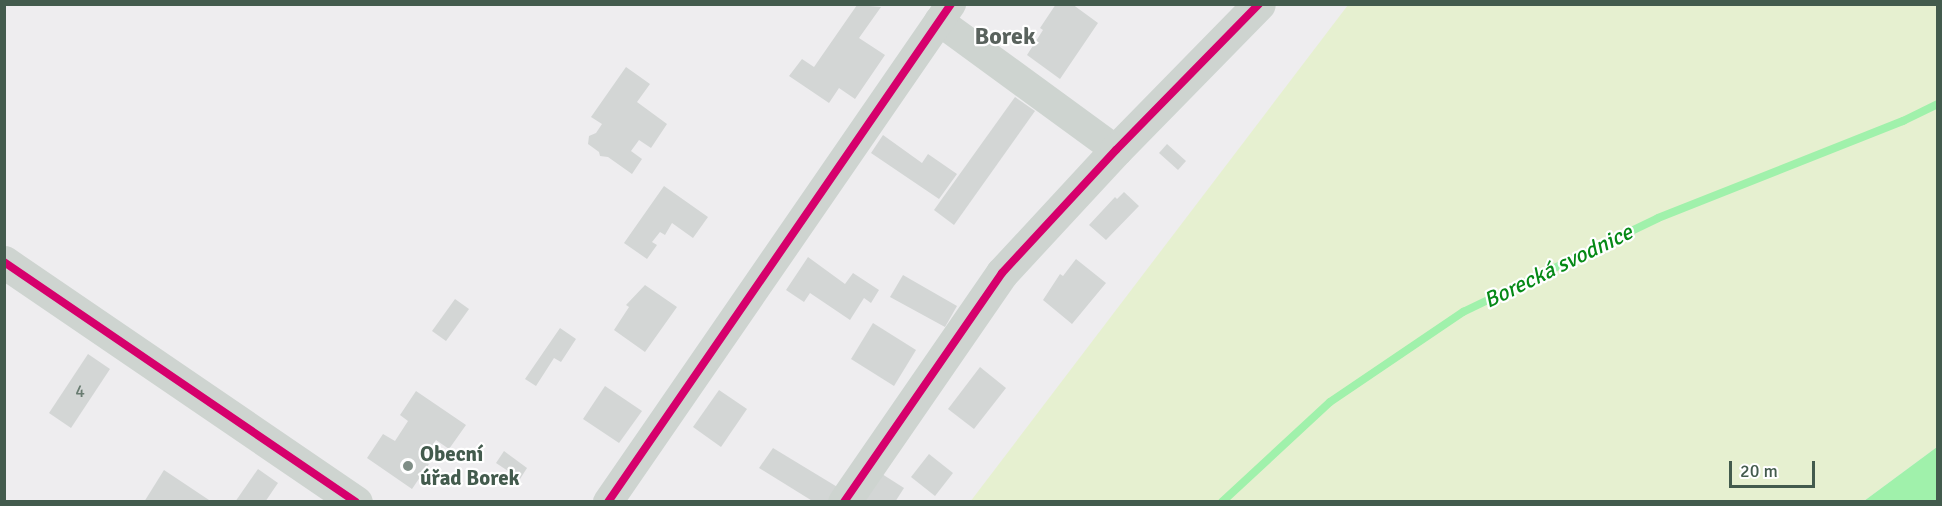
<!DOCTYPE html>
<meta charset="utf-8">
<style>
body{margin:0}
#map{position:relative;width:1942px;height:506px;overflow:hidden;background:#eeedef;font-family:Signika,sans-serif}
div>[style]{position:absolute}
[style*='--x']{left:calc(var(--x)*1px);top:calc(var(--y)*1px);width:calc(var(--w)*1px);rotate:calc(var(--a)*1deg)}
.green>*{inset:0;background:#e6f0d0}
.water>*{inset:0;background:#a0f1ab}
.stream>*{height:8px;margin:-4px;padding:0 4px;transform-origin:4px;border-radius:4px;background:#a0f1ab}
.building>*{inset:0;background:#d3d6d5}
.minor>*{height:30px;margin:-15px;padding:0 15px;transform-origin:15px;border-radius:15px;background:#ced4d0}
.tertiary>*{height:33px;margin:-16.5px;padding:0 16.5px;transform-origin:16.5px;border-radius:16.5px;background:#ced4d0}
.cycleway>*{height:8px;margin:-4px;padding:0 4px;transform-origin:4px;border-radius:4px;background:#d6006c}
.dots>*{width:16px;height:16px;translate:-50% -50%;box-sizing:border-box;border:3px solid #fff;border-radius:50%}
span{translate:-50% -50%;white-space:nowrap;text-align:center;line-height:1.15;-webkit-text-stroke:4.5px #fff;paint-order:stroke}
.number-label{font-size:18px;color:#697c71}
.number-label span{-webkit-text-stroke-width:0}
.poi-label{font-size:21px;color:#435b4d;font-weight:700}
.left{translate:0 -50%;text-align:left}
.water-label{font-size:22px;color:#058916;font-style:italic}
.quarter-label{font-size:24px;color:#59625d;font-weight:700}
.frame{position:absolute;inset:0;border:6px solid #435b4d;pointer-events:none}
.scale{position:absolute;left:1729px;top:461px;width:86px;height:27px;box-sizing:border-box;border:3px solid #435b4d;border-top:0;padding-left:8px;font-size:18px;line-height:21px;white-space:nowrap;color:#435b4d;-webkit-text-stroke:4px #fff;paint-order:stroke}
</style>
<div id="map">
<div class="green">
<div style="clip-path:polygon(1348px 5px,1937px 5px,1937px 447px,1864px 501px,970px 502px)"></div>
</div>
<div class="water">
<div style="clip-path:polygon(1937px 447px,1937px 501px,1864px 501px)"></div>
</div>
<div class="stream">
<div style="--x:1222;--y:502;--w:147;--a:-42.8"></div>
<div style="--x:1330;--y:402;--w:161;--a:-34.1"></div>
<div style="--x:1463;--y:312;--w:216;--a:-25.7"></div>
<div style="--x:1658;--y:218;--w:264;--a:-21.6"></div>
<div style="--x:1903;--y:121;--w:39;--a:-26"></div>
</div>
<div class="building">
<div style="clip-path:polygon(1056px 4px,1072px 4px,1098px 23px,1060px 79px,1027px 55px,1043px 30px,1040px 28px)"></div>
<div style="clip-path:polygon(857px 5px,881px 7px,859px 38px,885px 55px,855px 99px,839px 88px,829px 103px,789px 76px,802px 59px,814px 67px)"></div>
<div style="clip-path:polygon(626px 67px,650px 84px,637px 102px,667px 124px,651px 148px,639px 140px,631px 151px,642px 159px,632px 174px,608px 157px,600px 156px,599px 152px,588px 144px,589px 136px,596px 133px,602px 124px,591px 117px)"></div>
<div style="clip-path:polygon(1015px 97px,1035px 111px,954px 225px,934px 210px)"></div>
<div style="clip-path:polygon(883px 135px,922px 163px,928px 154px,957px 174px,939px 199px,871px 153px)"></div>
<div style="clip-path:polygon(1167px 144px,1186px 161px,1178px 170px,1159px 153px)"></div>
<div style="clip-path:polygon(664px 186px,708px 217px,693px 238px,672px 223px,665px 235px,660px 232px,652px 242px,657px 245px,647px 259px,624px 243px)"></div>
<div style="clip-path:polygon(1124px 192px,1139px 206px,1106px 240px,1089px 225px,1115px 197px,1117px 199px)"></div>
<div style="clip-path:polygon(808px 257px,845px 284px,853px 273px,879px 290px,871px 303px,864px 298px,850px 320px,810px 293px,804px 302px,786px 290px)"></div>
<div style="clip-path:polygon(1076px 259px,1106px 283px,1072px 324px,1043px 300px,1060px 274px,1063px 276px)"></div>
<div style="clip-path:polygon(903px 275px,957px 306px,945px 327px,890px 297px)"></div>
<div style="clip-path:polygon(645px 285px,677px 307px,645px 352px,614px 330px,629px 307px,626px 305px)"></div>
<div style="clip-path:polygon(455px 299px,469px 309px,446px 341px,432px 331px)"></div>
<div style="clip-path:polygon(873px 323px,916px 350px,894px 386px,851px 359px)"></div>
<div style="clip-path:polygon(560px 328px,576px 339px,561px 362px,554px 358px,536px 386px,525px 379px)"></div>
<div style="clip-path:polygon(88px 354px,110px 369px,71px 428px,49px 413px)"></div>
<div style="clip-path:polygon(980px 367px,1006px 388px,974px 429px,948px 409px)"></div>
<div style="clip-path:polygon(605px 386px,642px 411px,619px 443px,583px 419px)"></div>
<div style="clip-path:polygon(719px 390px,747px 409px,721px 447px,693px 427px)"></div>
<div style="clip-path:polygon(416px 391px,466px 425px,449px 449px,436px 440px,422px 460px,429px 464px,412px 489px,367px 458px,383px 434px,395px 441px,408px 421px,400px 415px)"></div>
<div style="clip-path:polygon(773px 448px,839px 488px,830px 502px,814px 502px,759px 468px)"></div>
<div style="clip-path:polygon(504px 451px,527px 468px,520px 479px,496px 463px)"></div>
<div style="clip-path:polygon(929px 454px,953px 473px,935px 496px,911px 477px)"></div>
<div style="clip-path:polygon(258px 469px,278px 483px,265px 502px,235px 502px)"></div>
<div style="clip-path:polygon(164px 470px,212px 502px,144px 502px)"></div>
<div style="clip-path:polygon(882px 474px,904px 488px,895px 502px,864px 502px)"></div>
</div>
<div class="minor">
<div style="--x:939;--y:21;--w:219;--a:36.1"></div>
<div style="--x:608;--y:502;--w:605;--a:-55.44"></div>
</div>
<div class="tertiary">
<div style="--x:4;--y:262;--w:426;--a:34.3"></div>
<div style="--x:844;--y:502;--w:278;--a:-55.4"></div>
<div style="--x:1002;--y:273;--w:168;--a:-47.2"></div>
<div style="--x:1116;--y:150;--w:204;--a:-45.6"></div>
</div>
<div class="cycleway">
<div style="--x:4;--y:262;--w:426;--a:34.3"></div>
<div style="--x:608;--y:502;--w:605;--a:-55.44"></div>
<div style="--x:844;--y:502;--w:278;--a:-55.4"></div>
<div style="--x:1002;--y:273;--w:168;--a:-47.2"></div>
<div style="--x:1116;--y:150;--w:204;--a:-45.6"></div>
</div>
<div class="dots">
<div style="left:408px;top:466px;background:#7f8e86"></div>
</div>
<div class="number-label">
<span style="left:80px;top:391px">4</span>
</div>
<div class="poi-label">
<span class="left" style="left:420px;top:466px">Obecní<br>úřad Borek</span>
</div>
<div class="water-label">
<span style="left:1558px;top:266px;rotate:-26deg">Borecká svodnice</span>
</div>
<div class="quarter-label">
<span style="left:1005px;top:37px">Borek</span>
</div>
<div class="frame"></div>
<div class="scale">20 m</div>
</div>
